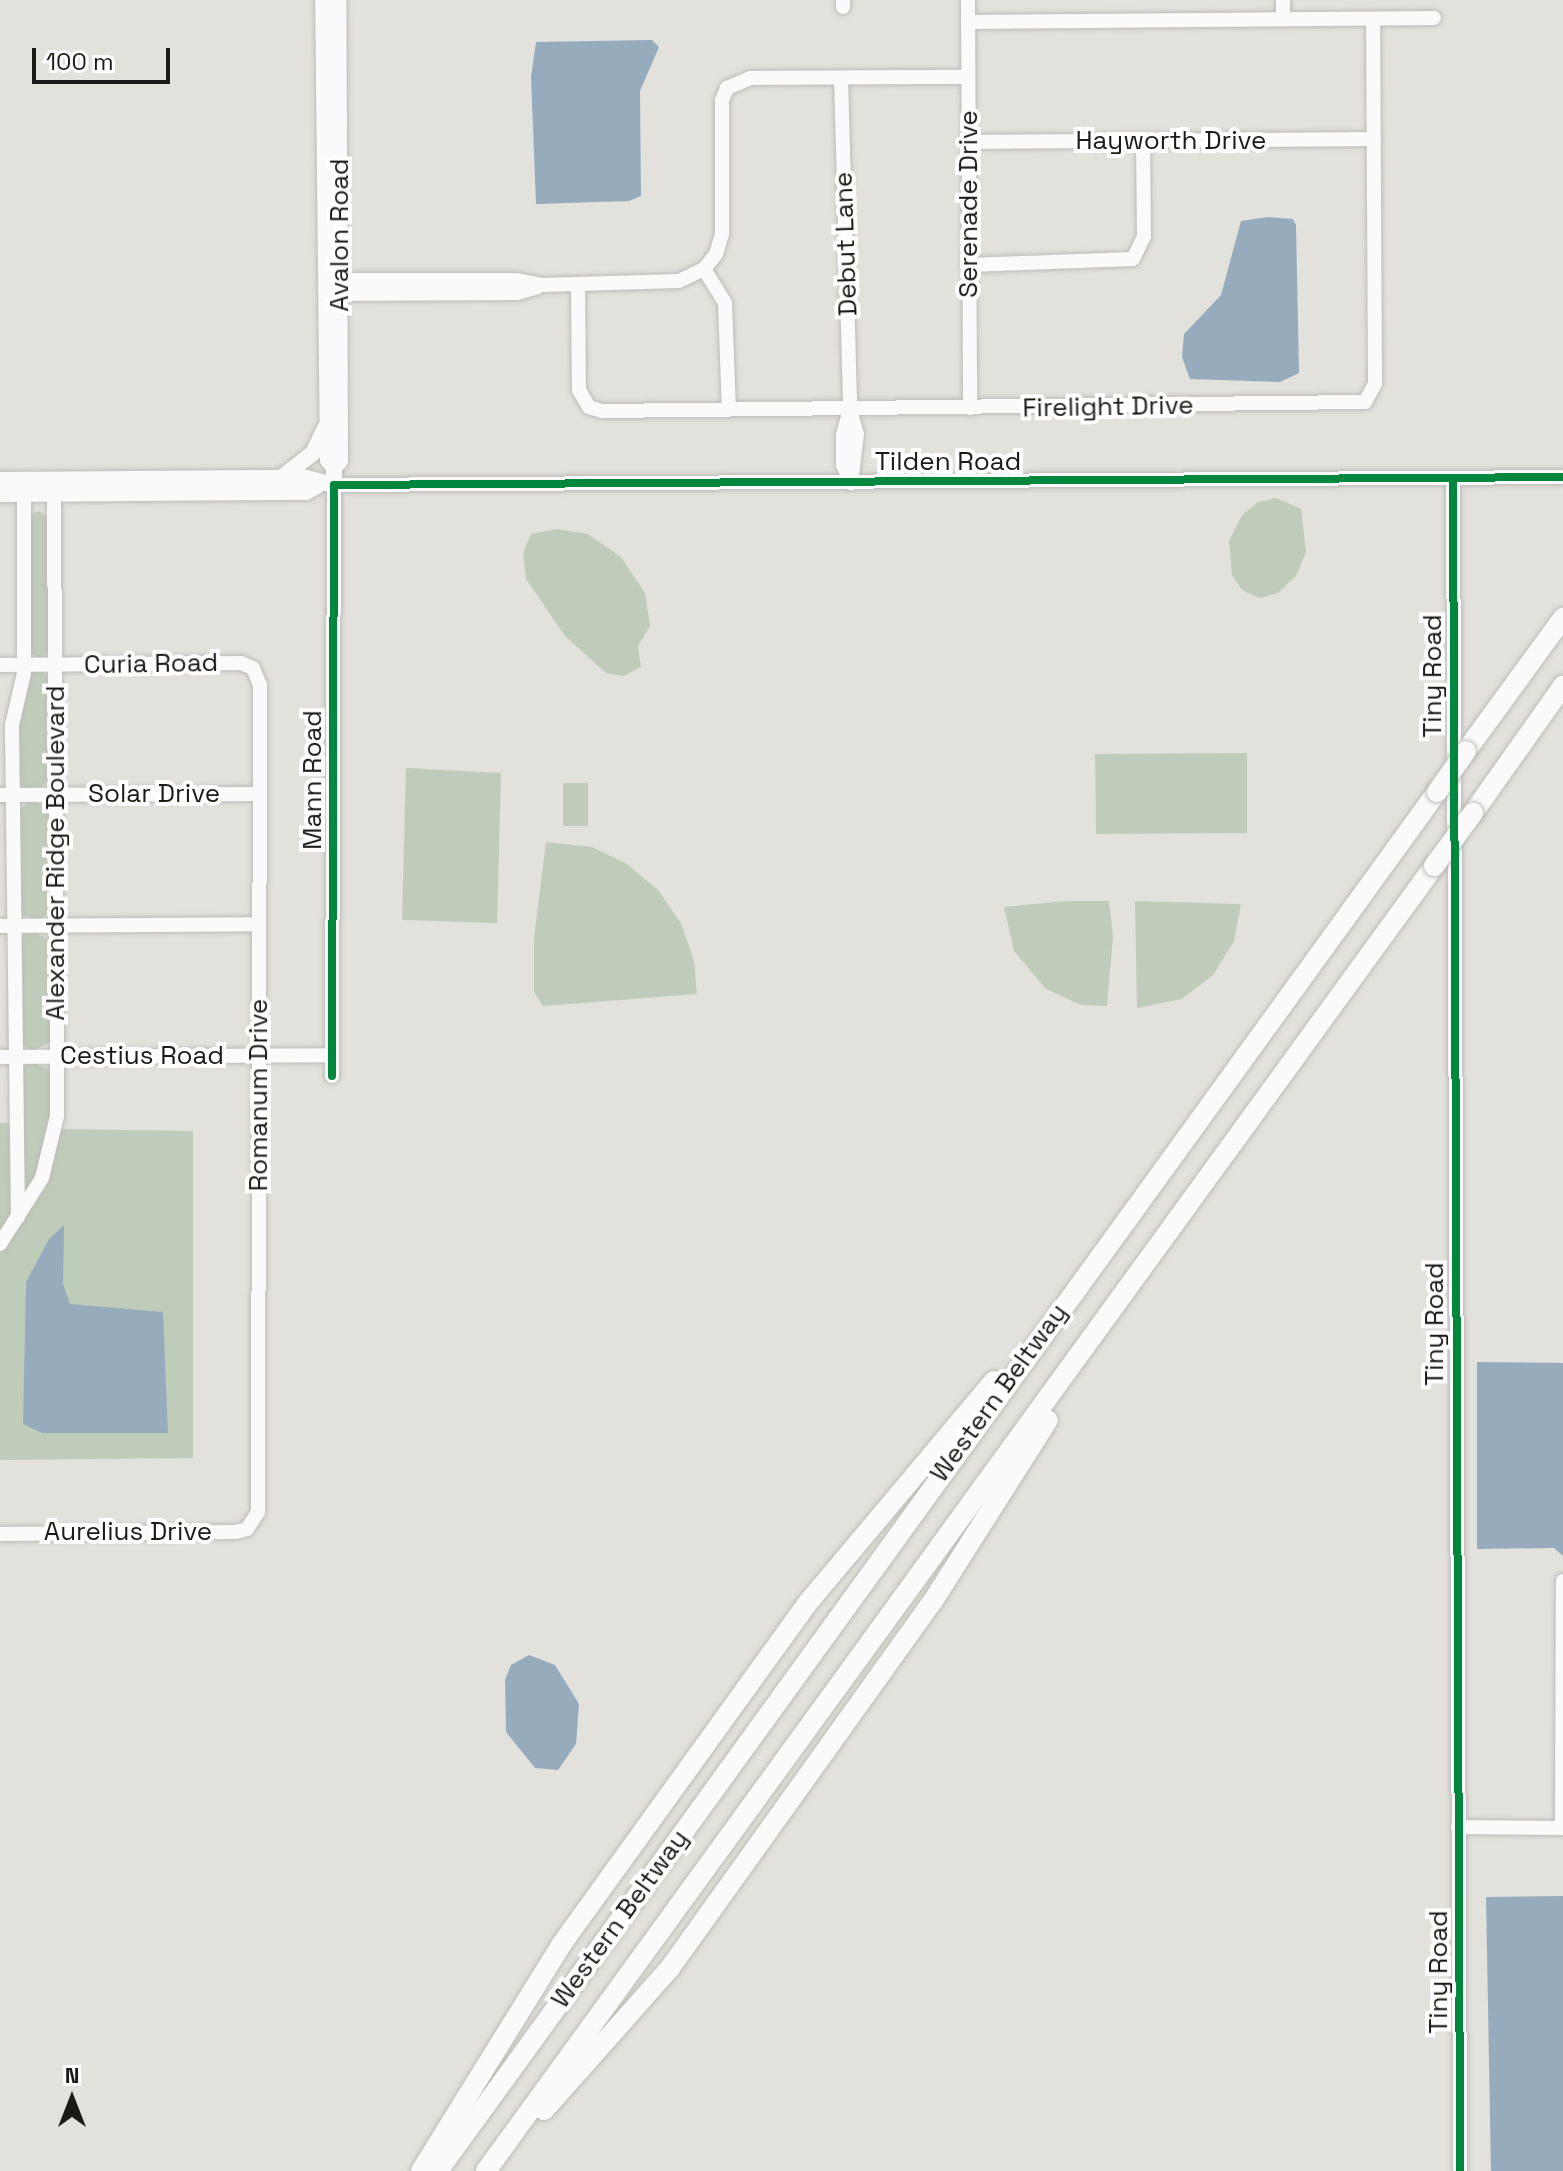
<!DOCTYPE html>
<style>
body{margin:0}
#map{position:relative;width:1563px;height:2171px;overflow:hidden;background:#e2e1dc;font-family:"Space Grotesk",sans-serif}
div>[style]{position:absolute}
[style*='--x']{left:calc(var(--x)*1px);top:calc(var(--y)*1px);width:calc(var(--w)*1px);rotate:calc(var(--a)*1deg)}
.green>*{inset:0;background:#c0ccba}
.water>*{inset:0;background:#96acbd}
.roads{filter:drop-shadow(0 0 2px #bdbcb8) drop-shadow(0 0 2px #bdbcb8)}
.minor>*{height:14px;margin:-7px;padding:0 7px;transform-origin:7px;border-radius:7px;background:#fbfafa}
.major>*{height:16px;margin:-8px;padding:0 8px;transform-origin:8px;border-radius:8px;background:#fbfafa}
.highway>*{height:20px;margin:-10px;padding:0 10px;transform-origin:10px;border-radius:10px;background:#fbfafa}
.bridges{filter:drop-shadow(0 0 2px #bdbcb8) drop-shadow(0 0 2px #bdbcb8)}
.highway-bridge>*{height:20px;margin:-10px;padding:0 10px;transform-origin:10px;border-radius:10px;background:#fbfafa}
.cycleway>*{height:8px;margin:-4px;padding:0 4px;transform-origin:4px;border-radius:4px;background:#00873e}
span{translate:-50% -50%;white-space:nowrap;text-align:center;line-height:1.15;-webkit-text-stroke:8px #fff;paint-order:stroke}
.street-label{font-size:26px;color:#1b1a17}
.north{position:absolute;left:32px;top:2059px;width:80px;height:80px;-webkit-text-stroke:6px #fff;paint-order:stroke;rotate:0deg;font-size:22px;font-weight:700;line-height:32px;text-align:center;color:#1b1a17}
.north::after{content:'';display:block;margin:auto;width:28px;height:36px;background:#1b1a17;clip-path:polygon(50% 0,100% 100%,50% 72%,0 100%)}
.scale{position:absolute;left:32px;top:48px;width:138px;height:36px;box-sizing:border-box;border:4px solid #1b1a17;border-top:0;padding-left:10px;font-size:24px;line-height:28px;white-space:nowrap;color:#1b1a17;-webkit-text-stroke:6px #fff;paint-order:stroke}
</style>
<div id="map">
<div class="green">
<div style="clip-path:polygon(1276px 498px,1301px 509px,1306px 552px,1296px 576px,1278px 593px,1260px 598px,1242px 590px,1232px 575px,1229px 541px,1242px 515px,1258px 502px)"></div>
<div style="clip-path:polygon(39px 511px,48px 517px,49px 652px,39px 658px,30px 653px,30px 515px)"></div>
<div style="clip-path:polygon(557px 529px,588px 534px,621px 557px,645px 593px,650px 626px,638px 646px,641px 667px,624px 676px,606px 673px,565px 636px,526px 579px,523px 553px,531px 534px)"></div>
<div style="clip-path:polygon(43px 671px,50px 681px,50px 778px,39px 789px,26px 788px,19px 783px,16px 727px,30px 673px)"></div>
<div style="clip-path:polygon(1247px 753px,1247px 833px,1096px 834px,1095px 754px)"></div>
<div style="clip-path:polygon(406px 768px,501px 773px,497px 923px,402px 920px)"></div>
<div style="clip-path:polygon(563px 783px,588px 783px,588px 826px,563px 826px)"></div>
<div style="clip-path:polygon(31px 801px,50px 809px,49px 912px,39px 920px,20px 914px,17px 811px)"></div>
<div style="clip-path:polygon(546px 842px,592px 847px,627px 864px,658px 890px,681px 923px,694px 961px,697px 994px,543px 1006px,534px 992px,534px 938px)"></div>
<div style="clip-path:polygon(1066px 901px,1109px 901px,1113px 937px,1107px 1006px,1081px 1005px,1046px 989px,1014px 951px,1004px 907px)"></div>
<div style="clip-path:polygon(1135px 901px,1241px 904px,1234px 941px,1213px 975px,1182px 999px,1137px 1008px)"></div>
<div style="clip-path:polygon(32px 931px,51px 941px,50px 1042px,33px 1051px,21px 1044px,21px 937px)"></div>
<div style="clip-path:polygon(30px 1062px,51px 1070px,53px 1107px,41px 1170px,26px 1191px,21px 1189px,21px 1068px)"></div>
<div style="clip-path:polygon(0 1123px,10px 1123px,11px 1128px,11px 1211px,0 1233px)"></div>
<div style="clip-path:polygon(60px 1129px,193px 1131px,193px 1458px,0 1460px,0 1254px,49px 1174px)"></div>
</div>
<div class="water">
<div style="clip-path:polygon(652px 40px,659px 47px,640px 91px,641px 196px,629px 201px,536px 204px,531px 77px,536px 42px)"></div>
<div style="clip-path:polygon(1268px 217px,1293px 219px,1296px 225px,1299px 373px,1280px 382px,1190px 379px,1182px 357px,1184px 334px,1221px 295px,1241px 221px)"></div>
<div style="clip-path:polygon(64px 1225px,63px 1284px,70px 1304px,163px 1312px,168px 1433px,42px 1433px,23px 1424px,26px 1282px,49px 1239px)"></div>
<div style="clip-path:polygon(1477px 1362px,1563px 1363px,1563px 1556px,1554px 1548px,1477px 1549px)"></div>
<div style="clip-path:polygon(529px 1655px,555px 1665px,579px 1704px,576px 1744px,558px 1770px,535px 1768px,506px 1732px,505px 1680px,511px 1665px)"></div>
<div style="clip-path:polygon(1563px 1896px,1563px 2171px,1491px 2171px,1486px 1897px)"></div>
</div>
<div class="roads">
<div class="minor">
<div style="--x:843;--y:0;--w:7;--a:90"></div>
<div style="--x:968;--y:0;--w:408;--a:89.7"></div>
<div style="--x:1283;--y:0;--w:19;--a:90"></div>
<div style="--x:968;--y:22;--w:466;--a:-0.5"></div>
<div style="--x:841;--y:78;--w:332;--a:88.4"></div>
<div style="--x:850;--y:410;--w:25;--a:74"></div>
<div style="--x:857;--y:434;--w:49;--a:97"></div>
<div style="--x:968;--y:142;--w:406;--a:-0.4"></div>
<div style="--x:969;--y:265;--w:164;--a:-2.1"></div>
<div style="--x:1133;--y:259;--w:25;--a:-64"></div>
<div style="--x:1144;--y:236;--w:95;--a:-90.6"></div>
<div style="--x:704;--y:269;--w:40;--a:58"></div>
<div style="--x:725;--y:303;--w:107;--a:87.9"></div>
<div style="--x:331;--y:280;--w:186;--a:0"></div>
<div style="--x:517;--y:280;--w:25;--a:11"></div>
<div style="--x:542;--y:285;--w:137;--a:-1.7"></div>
<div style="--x:679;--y:281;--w:28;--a:-26"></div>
<div style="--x:704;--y:269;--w:19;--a:-51"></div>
<div style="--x:716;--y:254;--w:21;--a:-73"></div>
<div style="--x:722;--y:234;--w:134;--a:-90"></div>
<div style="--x:722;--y:100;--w:13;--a:-67"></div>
<div style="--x:727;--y:88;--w:25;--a:-23"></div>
<div style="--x:750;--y:78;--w:218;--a:-0.3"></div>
<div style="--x:578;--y:285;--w:105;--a:89.5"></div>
<div style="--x:579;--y:390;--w:20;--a:60"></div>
<div style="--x:589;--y:407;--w:14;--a:17"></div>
<div style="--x:602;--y:411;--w:763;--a:-0.68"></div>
<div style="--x:1365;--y:402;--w:21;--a:-61"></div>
<div style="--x:1375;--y:384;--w:365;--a:-90.3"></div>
<div style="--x:331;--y:294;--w:186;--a:-0.3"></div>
<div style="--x:517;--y:293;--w:22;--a:-16"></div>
<div style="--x:850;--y:410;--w:25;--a:106"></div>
<div style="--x:843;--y:434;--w:31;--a:90"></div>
<div style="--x:843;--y:465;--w:20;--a:66"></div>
<div style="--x:1453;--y:478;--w:1693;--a:89.76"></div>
<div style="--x:0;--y:665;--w:241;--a:-0.5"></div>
<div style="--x:241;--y:663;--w:13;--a:23"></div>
<div style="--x:253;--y:668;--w:18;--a:68"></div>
<div style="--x:260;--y:685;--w:827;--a:90.14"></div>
<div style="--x:258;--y:1512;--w:20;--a:123"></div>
<div style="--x:247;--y:1529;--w:11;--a:165"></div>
<div style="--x:236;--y:1532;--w:236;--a:179.5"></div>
<div style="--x:0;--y:795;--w:260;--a:-0.2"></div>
<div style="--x:0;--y:926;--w:259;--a:-0.4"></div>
<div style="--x:0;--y:1057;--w:332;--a:-0.3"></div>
<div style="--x:332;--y:1076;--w:591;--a:-89.81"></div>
<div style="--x:334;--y:485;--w:1229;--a:-0.37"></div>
<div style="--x:18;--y:1217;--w:492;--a:-90.7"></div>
<div style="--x:12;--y:725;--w:53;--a:-77"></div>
<div style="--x:24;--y:673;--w:190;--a:-90"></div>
<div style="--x:0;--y:1244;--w:78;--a:-57.5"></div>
<div style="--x:42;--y:1178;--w:64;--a:-76.4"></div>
<div style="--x:57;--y:1116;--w:632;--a:-90.27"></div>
<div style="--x:1458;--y:1827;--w:105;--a:0.5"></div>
<div style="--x:1562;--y:1828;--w:247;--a:-89.8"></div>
</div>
<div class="major">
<div style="--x:334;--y:467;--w:8;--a:-45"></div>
<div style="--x:340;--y:461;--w:461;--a:-90.2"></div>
<div style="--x:281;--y:478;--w:41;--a:-38"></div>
<div style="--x:313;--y:453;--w:28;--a:-64"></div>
<div style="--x:0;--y:480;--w:306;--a:-0.4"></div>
<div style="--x:306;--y:478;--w:29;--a:14"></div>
<div style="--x:334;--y:485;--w:18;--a:-90"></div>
<div style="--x:334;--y:467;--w:9;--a:-131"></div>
<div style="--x:328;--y:460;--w:460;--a:-90.6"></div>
<div style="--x:0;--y:494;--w:306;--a:-0.4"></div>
<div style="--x:306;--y:492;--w:14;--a:-30"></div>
</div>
<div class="highway">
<div style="--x:1466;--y:751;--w:165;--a:-53.9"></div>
<div style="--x:1473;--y:813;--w:156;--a:-54.7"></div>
<div style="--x:544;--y:2110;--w:190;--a:-48.4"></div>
<div style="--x:670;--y:1968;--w:452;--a:-54.4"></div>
<div style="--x:933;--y:1601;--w:214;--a:-57.6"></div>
<div style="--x:421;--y:2171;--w:266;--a:-58.2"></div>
<div style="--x:561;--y:1945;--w:419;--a:-54.2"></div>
<div style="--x:806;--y:1605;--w:292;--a:-50"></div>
<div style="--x:438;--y:2171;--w:1703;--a:-54.08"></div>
<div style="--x:486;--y:2171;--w:1613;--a:-54"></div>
</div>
</div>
<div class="bridges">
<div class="highway-bridge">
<div style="--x:1437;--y:792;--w:50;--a:-54.7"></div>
<div style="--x:1434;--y:866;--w:66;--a:-53.7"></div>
</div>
</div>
<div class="cycleway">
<div style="--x:1453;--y:478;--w:1693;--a:89.76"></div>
<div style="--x:332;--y:1076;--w:591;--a:-89.81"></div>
<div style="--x:334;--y:485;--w:1229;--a:-0.37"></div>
</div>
<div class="street-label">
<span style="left:1171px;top:141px">Hayworth Drive</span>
<span style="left:969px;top:204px;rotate:-90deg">Serenade Drive</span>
<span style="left:340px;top:235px;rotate:-90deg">Avalon Road</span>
<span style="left:846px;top:244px;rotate:-92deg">Debut Lane</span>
<span style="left:1108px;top:407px;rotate:-1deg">Firelight Drive</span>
<span style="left:948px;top:462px">Tilden Road</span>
<span style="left:151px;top:664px;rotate:-1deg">Curia Road</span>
<span style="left:1433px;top:676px;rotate:-90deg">Tiny Road</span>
<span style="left:313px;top:780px;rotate:-90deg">Mann Road</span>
<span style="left:154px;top:794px">Solar Drive</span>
<span style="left:56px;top:853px;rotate:-90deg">Alexander Ridge Boulevard</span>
<span style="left:142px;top:1056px">Cestius Road</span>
<span style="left:259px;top:1095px;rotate:-90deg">Romanum Drive</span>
<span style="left:1435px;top:1324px;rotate:-90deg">Tiny Road</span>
<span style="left:999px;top:1393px;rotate:-54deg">Western Beltway</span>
<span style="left:128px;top:1532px">Aurelius Drive</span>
<span style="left:620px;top:1919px;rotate:-54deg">Western Beltway</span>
<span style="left:1439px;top:1972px;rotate:-90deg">Tiny Road</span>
</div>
<div class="north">N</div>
<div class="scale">100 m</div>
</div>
